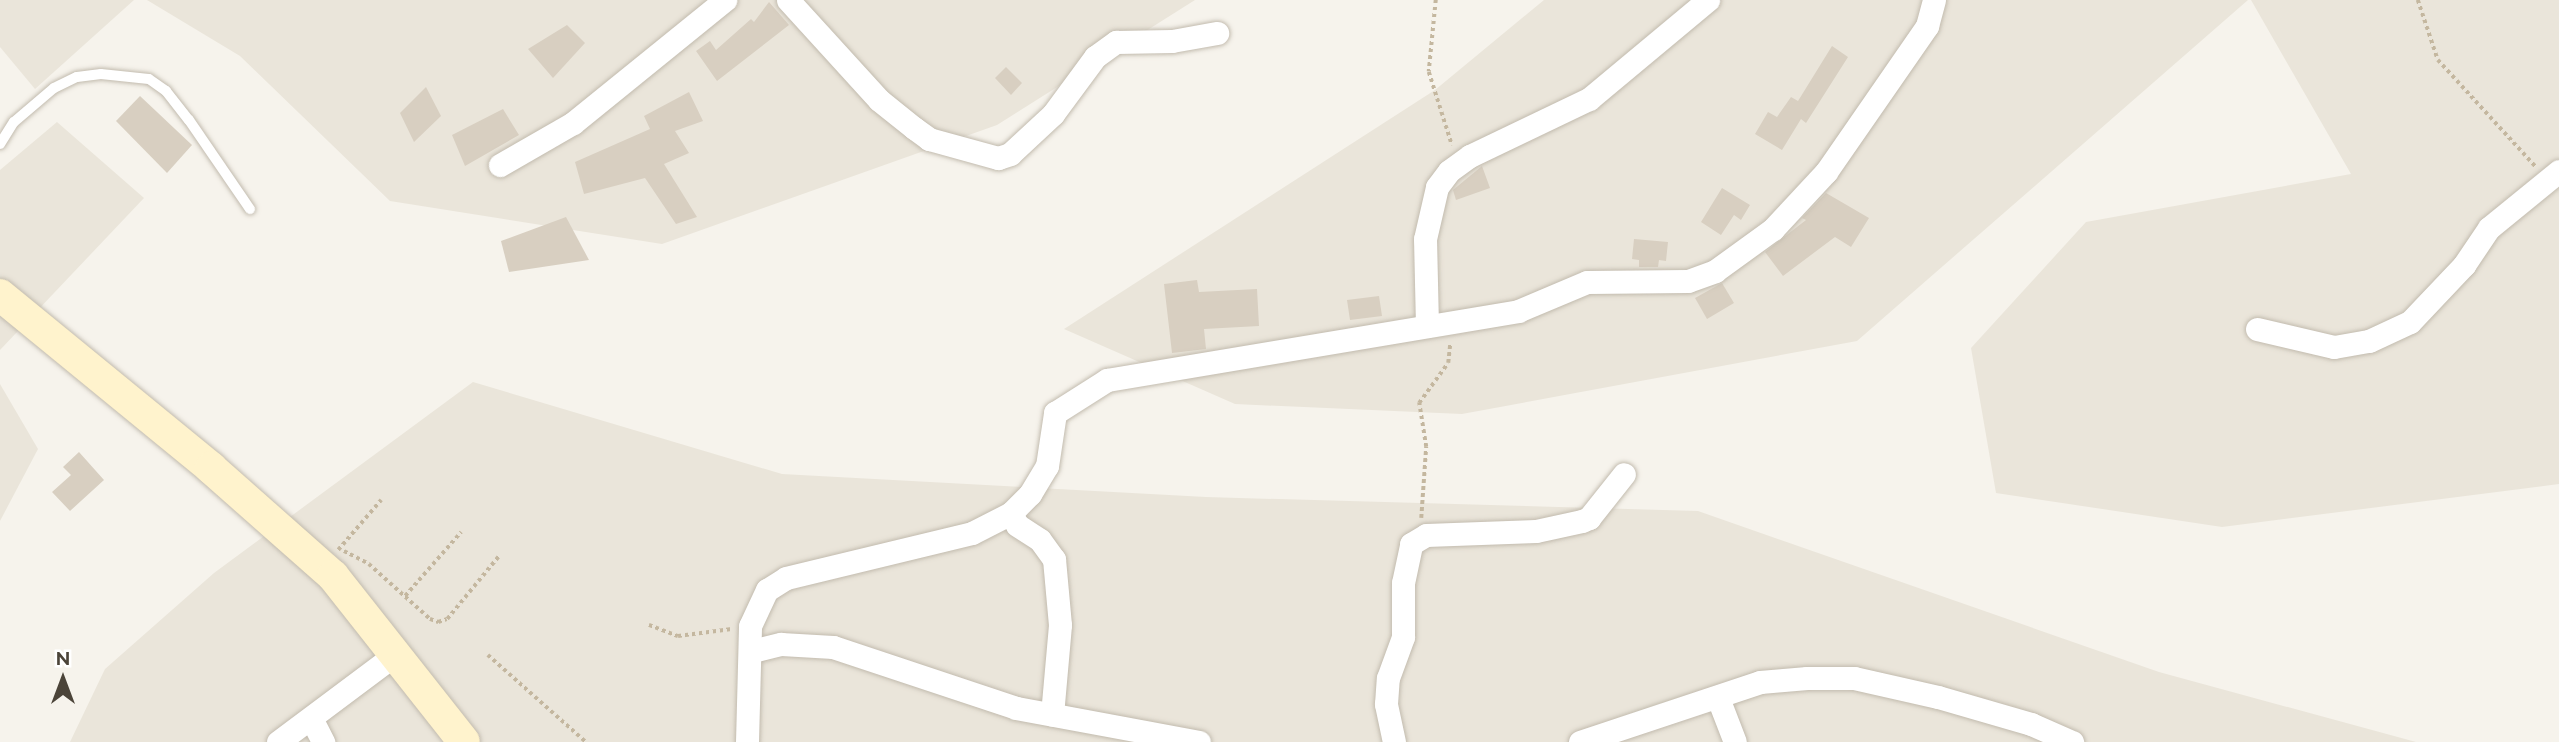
<!DOCTYPE html>
<style>
body{margin:0}
#map{position:relative;width:2559px;height:742px;overflow:hidden;background:#f6f3ec;font-family:Raleway,sans-serif}
div>[style]{position:absolute}
[style*='--x']{left:calc(var(--x)*1px);top:calc(var(--y)*1px);width:calc(var(--w)*1px);rotate:calc(var(--a)*1deg)}
.residential>*{inset:0;background:#eae5da}
.building>*{inset:0;background:#d8cfc1}
.path>*{height:3.5px;margin-top:-1.75px;transform-origin:0;background:repeating-linear-gradient(90deg,#c4b79f 0 3.5px,transparent 0 7px)}
.roads{filter:drop-shadow(0 0 2px #c2bbae) drop-shadow(0 0 2px #c2bbae)}
.lane>*{height:10px;margin:-5px;padding:0 5px;transform-origin:5px;border-radius:5px;background:#fff}
.street>*{height:23px;margin:-11.5px;padding:0 11.5px;transform-origin:11.5px;border-radius:11.5px;background:#fff}
.secondary>*{height:32px;margin:-16px;padding:0 16px;transform-origin:16px;border-radius:16px;background:#fff3cd}
span{translate:-50% -50%;white-space:nowrap;text-align:center;line-height:1.15;-webkit-text-stroke:6px #fff;paint-order:stroke}
.north{position:absolute;left:28px;top:644px;width:70px;height:70px;-webkit-text-stroke:5px #fff;paint-order:stroke;rotate:0deg;font-size:19px;font-weight:700;line-height:28px;text-align:center;color:#4b4439}
.north::after{content:'';display:block;margin:auto;width:24px;height:32px;background:#4b4439;clip-path:polygon(50% 0,100% 100%,50% 72%,0 100%)}
</style>
<div id="map">
<div class="residential">
<div style="clip-path:polygon(0 0,134px 0,35px 89px,0 47px)"></div>
<div style="clip-path:polygon(147px 0,1195px 0,997px 125px,662px 244px,390px 201px,240px 56px)"></div>
<div style="clip-path:polygon(1544px 0,2248px 0,1857px 341px,1462px 414px,1235px 404px,1064px 329px,1435px 90px)"></div>
<div style="clip-path:polygon(2251px 0,2559px 0,2559px 484px,2222px 527px,1996px 493px,1971px 348px,2086px 222px,2351px 174px)"></div>
<div style="clip-path:polygon(57px 122px,144px 198px,0 350px,0 170px)"></div>
<div style="clip-path:polygon(473px 382px,782px 474px,1206px 497px,1698px 511px,2159px 672px,2416px 742px,70px 742px,105px 669px,214px 573px)"></div>
<div style="clip-path:polygon(0 384px,38px 449px,0 521px)"></div>
</div>
<div class="building">
<div style="clip-path:polygon(769px 2px,789px 25px,717px 81px,696px 51px,710px 41px,716px 50px,751px 19px,754px 22px)"></div>
<div style="clip-path:polygon(567px 25px,585px 43px,553px 78px,528px 49px)"></div>
<div style="clip-path:polygon(1832px 46px,1848px 57px,1806px 123px,1801px 119px,1782px 150px,1755px 134px,1768px 112px,1777px 117px,1791px 97px,1798px 101px)"></div>
<div style="clip-path:polygon(1006px 67px,1022px 83px,1011px 95px,995px 78px)"></div>
<div style="clip-path:polygon(426px 87px,441px 116px,414px 142px,400px 113px)"></div>
<div style="clip-path:polygon(689px 92px,703px 121px,675px 131px,689px 153px,664px 164px,697px 217px,676px 224px,645px 178px,584px 194px,575px 162px,650px 129px,644px 116px)"></div>
<div style="clip-path:polygon(140px 96px,192px 145px,167px 173px,116px 121px)"></div>
<div style="clip-path:polygon(503px 109px,519px 135px,465px 166px,452px 135px)"></div>
<div style="clip-path:polygon(1482px 166px,1490px 188px,1456px 200px,1453px 190px)"></div>
<div style="clip-path:polygon(1722px 188px,1750px 205px,1741px 220px,1734px 215px,1721px 235px,1701px 222px)"></div>
<div style="clip-path:polygon(1826px 193px,1869px 218px,1851px 247px,1835px 237px,1783px 276px,1765px 252px,1806px 220px,1802px 218px)"></div>
<div style="clip-path:polygon(566px 217px,589px 260px,509px 272px,501px 241px)"></div>
<div style="clip-path:polygon(1634px 239px,1668px 242px,1666px 261px,1659px 260px,1658px 267px,1639px 267px,1639px 260px,1632px 259px)"></div>
<div style="clip-path:polygon(1197px 280px,1199px 292px,1257px 289px,1259px 326px,1204px 329px,1206px 349px,1172px 353px,1164px 284px)"></div>
<div style="clip-path:polygon(1722px 283px,1734px 303px,1707px 319px,1695px 298px)"></div>
<div style="clip-path:polygon(1379px 296px,1382px 316px,1350px 320px,1347px 300px)"></div>
<div style="clip-path:polygon(79px 452px,104px 480px,70px 511px,52px 492px,71px 475px,63px 467px)"></div>
</div>
<div class="path">
<div style="--x:1436;--y:0;--w:72;--a:95.6"></div>
<div style="--x:1429;--y:72;--w:77;--a:72.5"></div>
<div style="--x:2418;--y:0;--w:63;--a:71.6"></div>
<div style="--x:2438;--y:60;--w:144;--a:47.5"></div>
<div style="--x:1421;--y:518;--w:71;--a:-86"></div>
<div style="--x:1426;--y:447;--w:45;--a:-99"></div>
<div style="--x:1419;--y:403;--w:49;--a:-54.1"></div>
<div style="--x:1448;--y:363;--w:19;--a:-84"></div>
<div style="--x:338;--y:550;--w:66;--a:-49.3"></div>
<div style="--x:344;--y:551;--w:28;--a:27"></div>
<div style="--x:369;--y:564;--w:82;--a:42"></div>
<div style="--x:430;--y:619;--w:9;--a:21"></div>
<div style="--x:438;--y:622;--w:9;--a:-18"></div>
<div style="--x:447;--y:619;--w:82;--a:-50.5"></div>
<div style="--x:405;--y:596;--w:85;--a:-48.8"></div>
<div style="--x:649;--y:625;--w:31;--a:21"></div>
<div style="--x:678;--y:636;--w:54;--a:-7.4"></div>
<div style="--x:488;--y:655;--w:131;--a:41.6"></div>
</div>
<div class="roads">
<div class="lane">
<div style="--x:0;--y:144;--w:26;--a:-58"></div>
<div style="--x:14;--y:122;--w:52;--a:-40.4"></div>
<div style="--x:54;--y:88;--w:25;--a:-26"></div>
<div style="--x:77;--y:77;--w:24;--a:-7"></div>
<div style="--x:101;--y:74;--w:48;--a:5.9"></div>
<div style="--x:149;--y:79;--w:21;--a:35"></div>
<div style="--x:166;--y:91;--w:37;--a:52"></div>
<div style="--x:189;--y:120;--w:108;--a:55.6"></div>
</div>
<div class="street">
<div style="--x:788;--y:0;--w:135;--a:47.7"></div>
<div style="--x:879;--y:100;--w:45;--a:38.7"></div>
<div style="--x:914;--y:128;--w:19;--a:36"></div>
<div style="--x:929;--y:139;--w:72;--a:15.4"></div>
<div style="--x:998;--y:158;--w:13;--a:-18"></div>
<div style="--x:1010;--y:154;--w:59;--a:-42.9"></div>
<div style="--x:1053;--y:114;--w:71;--a:-53.6"></div>
<div style="--x:1095;--y:57;--w:26;--a:-36"></div>
<div style="--x:1116;--y:42;--w:56;--a:-1"></div>
<div style="--x:1172;--y:41;--w:46;--a:-10.1"></div>
<div style="--x:500;--y:165;--w:84;--a:-29.9"></div>
<div style="--x:573;--y:123;--w:196;--a:-39"></div>
<div style="--x:1427;--y:326;--w:87;--a:-91.3"></div>
<div style="--x:1425;--y:239;--w:53;--a:-77"></div>
<div style="--x:1437;--y:187;--w:20;--a:-53"></div>
<div style="--x:1449;--y:171;--w:26;--a:-36"></div>
<div style="--x:1470;--y:156;--w:132;--a:-25.6"></div>
<div style="--x:1589;--y:99;--w:155;--a:-39.8"></div>
<div style="--x:2257;--y:329;--w:79;--a:13.2"></div>
<div style="--x:2334;--y:347;--w:36;--a:-10"></div>
<div style="--x:2369;--y:341;--w:45;--a:-24.9"></div>
<div style="--x:2410;--y:322;--w:79;--a:-46.5"></div>
<div style="--x:2464;--y:265;--w:45;--a:-56"></div>
<div style="--x:2489;--y:228;--w:90;--a:-39.2"></div>
<div style="--x:1011;--y:513;--w:13;--a:63"></div>
<div style="--x:1017;--y:525;--w:27;--a:33"></div>
<div style="--x:1040;--y:540;--w:24;--a:54"></div>
<div style="--x:1054;--y:559;--w:66;--a:84.8"></div>
<div style="--x:1060;--y:625;--w:90;--a:95.1"></div>
<div style="--x:752;--y:651;--w:30;--a:-14"></div>
<div style="--x:781;--y:644;--w:52;--a:3.3"></div>
<div style="--x:833;--y:647;--w:193;--a:18.4"></div>
<div style="--x:1016;--y:708;--w:186;--a:10.5"></div>
<div style="--x:1718;--y:698;--w:47;--a:68.9"></div>
<div style="--x:312;--y:720;--w:25;--a:63"></div>
<div style="--x:278;--y:742;--w:149;--a:-36.8"></div>
<div style="--x:747;--y:742;--w:116;--a:-88.5"></div>
<div style="--x:750;--y:626;--w:40;--a:-65"></div>
<div style="--x:767;--y:590;--w:22;--a:-32"></div>
<div style="--x:786;--y:578;--w:191;--a:-13.6"></div>
<div style="--x:972;--y:533;--w:44;--a:-27.1"></div>
<div style="--x:1011;--y:513;--w:27;--a:-45"></div>
<div style="--x:1030;--y:494;--w:33;--a:-59"></div>
<div style="--x:1047;--y:466;--w:54;--a:-81.4"></div>
<div style="--x:1055;--y:413;--w:62;--a:-32.4"></div>
<div style="--x:1107;--y:380;--w:417;--a:-9.5"></div>
<div style="--x:1518;--y:311;--w:75;--a:-22.8"></div>
<div style="--x:1587;--y:282;--w:101;--a:-0.6"></div>
<div style="--x:1688;--y:281;--w:29;--a:-20"></div>
<div style="--x:1715;--y:271;--w:72;--a:-35.9"></div>
<div style="--x:1773;--y:229;--w:78;--a:-47.1"></div>
<div style="--x:1826;--y:172;--w:178;--a:-55.3"></div>
<div style="--x:1927;--y:26;--w:27;--a:-75"></div>
<div style="--x:1394;--y:742;--w:39;--a:-102"></div>
<div style="--x:1386;--y:704;--w:26;--a:-86"></div>
<div style="--x:1388;--y:678;--w:44;--a:-69.9"></div>
<div style="--x:1403;--y:637;--w:54;--a:-90"></div>
<div style="--x:1403;--y:583;--w:40;--a:-78"></div>
<div style="--x:1411;--y:544;--w:17;--a:-31"></div>
<div style="--x:1426;--y:535;--w:110;--a:-2.1"></div>
<div style="--x:1536;--y:531;--w:47;--a:-12.3"></div>
<div style="--x:1582;--y:521;--w:8;--a:-23"></div>
<div style="--x:1589;--y:518;--w:56;--a:-51.5"></div>
<div style="--x:1580;--y:742;--w:190;--a:-18.4"></div>
<div style="--x:1760;--y:682;--w:47;--a:-4.9"></div>
<div style="--x:1807;--y:678;--w:47;--a:0"></div>
<div style="--x:1854;--y:678;--w:86;--a:12.7"></div>
<div style="--x:1938;--y:697;--w:97;--a:16.2"></div>
<div style="--x:2031;--y:724;--w:45;--a:23.7"></div>
</div>
<div class="secondary">
<div style="--x:0;--y:295;--w:273;--a:39.3"></div>
<div style="--x:211;--y:468;--w:163;--a:41.5"></div>
<div style="--x:333;--y:576;--w:211;--a:51.7"></div>
</div>
</div>
<div class="north">N</div>
</div>
